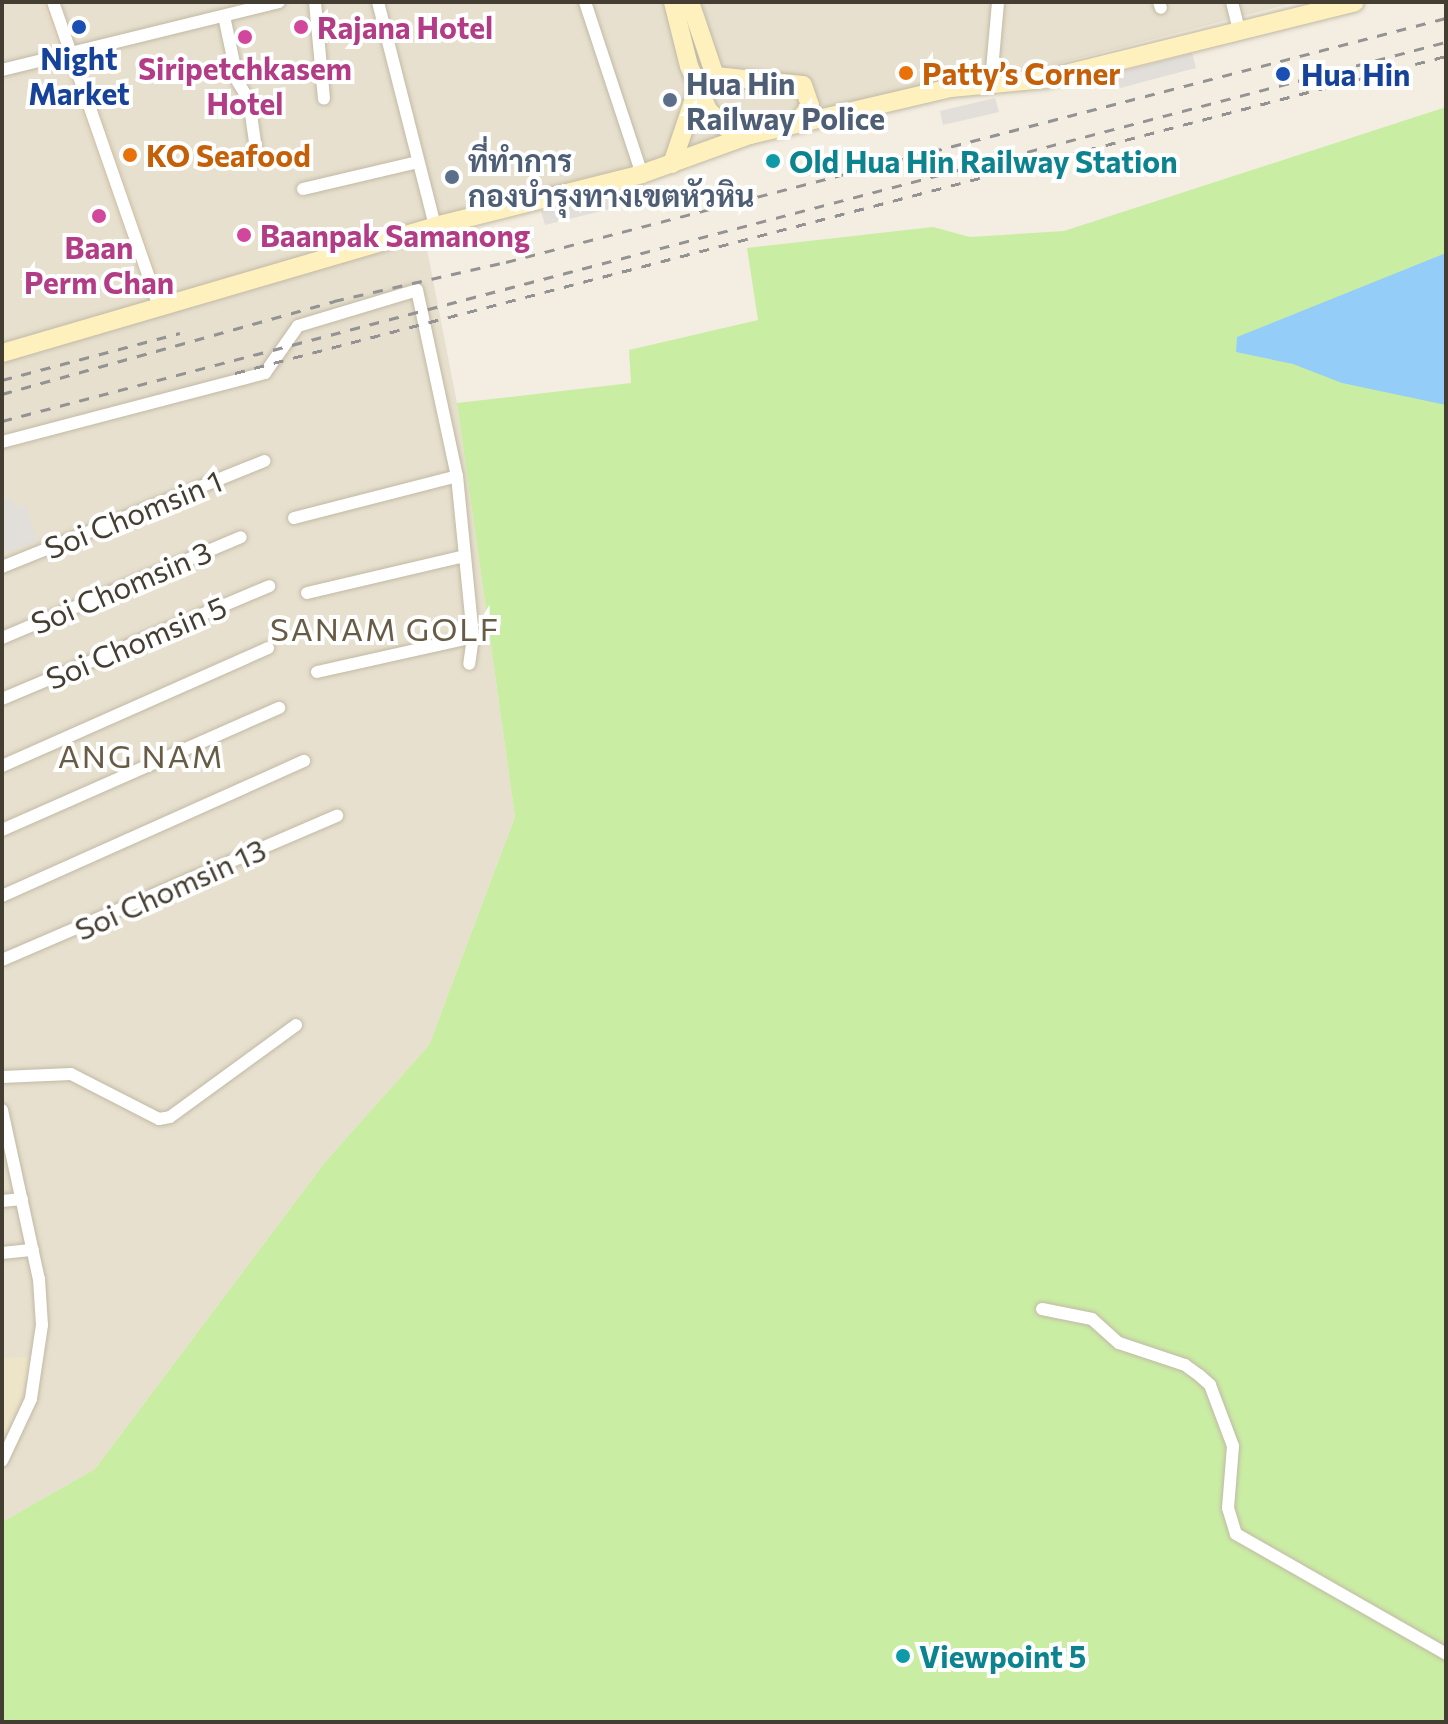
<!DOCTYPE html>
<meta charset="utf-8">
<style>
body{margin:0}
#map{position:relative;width:1448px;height:1724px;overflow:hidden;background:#f3eee1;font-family:Commissioner,Sarabun,sans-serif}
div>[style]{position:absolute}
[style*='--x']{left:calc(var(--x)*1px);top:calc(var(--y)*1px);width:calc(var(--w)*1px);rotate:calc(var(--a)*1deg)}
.residential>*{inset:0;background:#e7e0ce}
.commercial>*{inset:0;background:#f9e5c8}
.education>*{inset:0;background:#eee4c8}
.green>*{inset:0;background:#caeda4}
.parking>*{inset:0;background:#e2dfda}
.water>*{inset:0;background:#94cdf8}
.roads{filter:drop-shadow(0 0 2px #c1b9a5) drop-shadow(0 0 2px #c1b9a5)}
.street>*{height:12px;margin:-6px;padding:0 6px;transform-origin:6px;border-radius:6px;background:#fff}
.secondary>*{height:18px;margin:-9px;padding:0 9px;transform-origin:9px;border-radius:9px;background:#fff1be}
.rail>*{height:3px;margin-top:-1.5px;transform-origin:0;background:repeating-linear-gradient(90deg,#939393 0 10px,transparent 0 20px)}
.dots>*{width:22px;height:22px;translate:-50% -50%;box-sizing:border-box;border:4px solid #fff;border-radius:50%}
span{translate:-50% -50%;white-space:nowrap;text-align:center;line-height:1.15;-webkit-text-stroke:8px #fff;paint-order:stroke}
.hotel-label{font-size:30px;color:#b23c85;font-weight:700}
.left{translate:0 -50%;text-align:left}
.transit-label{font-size:30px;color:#164399;font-weight:700}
.food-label{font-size:30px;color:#c56008;font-weight:700}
.service-label{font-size:30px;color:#4e5e75;font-weight:700}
.culture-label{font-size:30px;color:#0d838f;font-weight:700}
.street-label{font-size:30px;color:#443d31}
.neighbourhood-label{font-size:32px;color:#685c47;letter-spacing:2px}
.frame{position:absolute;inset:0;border:4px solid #443d31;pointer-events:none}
</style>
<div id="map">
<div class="residential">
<div style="clip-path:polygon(2px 2px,1297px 2px,1049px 66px,987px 70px,758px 128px,645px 167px,422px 224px,457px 403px,515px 817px,429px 1045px,326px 1161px,95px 1469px,2px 1522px)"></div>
</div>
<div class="commercial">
<div style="clip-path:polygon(43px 2px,61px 2px,163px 291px,147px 296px)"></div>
</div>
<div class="education">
<div style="clip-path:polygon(33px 1357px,17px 1411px,2px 1442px,2px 1358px)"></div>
</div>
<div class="green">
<div style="clip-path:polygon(1446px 107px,1446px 1722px,2px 1722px,2px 1522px,95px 1469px,326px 1161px,429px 1045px,515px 817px,457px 403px,631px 383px,629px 350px,758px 320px,747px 248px,933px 227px,970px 237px,1064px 231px)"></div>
</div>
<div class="parking">
<div style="clip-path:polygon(1192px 53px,1196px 68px,1120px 88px,1116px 73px)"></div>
<div style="clip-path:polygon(995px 98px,999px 112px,943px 125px,940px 111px)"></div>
<div style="clip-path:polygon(627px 191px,630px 204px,545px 225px,541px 211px)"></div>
<div style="clip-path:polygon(12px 498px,15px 508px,26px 505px,37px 541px,2px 554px,2px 501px)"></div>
</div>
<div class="water">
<div style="clip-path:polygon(1446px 253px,1446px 405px,1342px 383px,1293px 364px,1236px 352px,1237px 337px)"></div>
</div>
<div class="roads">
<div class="street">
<div style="--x:53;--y:2;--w:325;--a:70.8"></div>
<div style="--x:315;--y:2;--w:97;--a:84.7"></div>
<div style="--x:378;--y:2;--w:231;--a:75.7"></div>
<div style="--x:585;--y:2;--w:181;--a:71.7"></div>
<div style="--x:1159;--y:2;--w:6;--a:72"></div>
<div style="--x:1232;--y:2;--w:29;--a:76"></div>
<div style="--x:224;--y:16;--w:67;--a:78"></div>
<div style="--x:238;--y:82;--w:21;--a:59"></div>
<div style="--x:249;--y:100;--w:49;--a:81.9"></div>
<div style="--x:2;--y:70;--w:285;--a:-13.8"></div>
<div style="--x:991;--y:81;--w:79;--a:-84.9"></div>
<div style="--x:303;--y:189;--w:118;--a:-13.2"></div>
<div style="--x:2;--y:442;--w:272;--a:-14.7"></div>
<div style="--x:265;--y:373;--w:57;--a:-54.9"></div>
<div style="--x:298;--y:326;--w:124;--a:-16.8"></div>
<div style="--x:417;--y:290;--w:190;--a:77.9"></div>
<div style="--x:457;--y:476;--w:162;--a:84.3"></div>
<div style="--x:473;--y:637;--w:27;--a:98"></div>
<div style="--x:294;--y:518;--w:168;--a:-14.4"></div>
<div style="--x:2;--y:567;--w:283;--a:-22"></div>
<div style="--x:307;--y:593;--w:162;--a:-13.2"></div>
<div style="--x:2;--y:638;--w:259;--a:-22.9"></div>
<div style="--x:317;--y:672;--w:160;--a:-12.6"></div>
<div style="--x:2;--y:699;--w:290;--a:-22.9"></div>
<div style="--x:2;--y:766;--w:291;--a:-23.9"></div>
<div style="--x:2;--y:830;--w:303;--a:-23.8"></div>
<div style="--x:2;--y:896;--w:331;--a:-24.1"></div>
<div style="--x:2;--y:960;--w:365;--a:-23.3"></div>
<div style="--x:2;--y:1077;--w:69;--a:-2.5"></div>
<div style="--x:71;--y:1074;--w:99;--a:27.1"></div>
<div style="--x:159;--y:1119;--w:11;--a:-10"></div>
<div style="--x:170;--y:1117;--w:156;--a:-36.1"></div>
<div style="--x:2;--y:1110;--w:173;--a:77.7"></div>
<div style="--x:39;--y:1279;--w:46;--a:86.3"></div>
<div style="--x:42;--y:1325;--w:75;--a:98.5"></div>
<div style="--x:31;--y:1399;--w:68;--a:115.1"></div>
<div style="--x:2;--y:1201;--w:20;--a:-6"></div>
<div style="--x:2;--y:1253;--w:31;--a:-6"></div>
<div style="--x:1042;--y:1309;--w:51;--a:11.3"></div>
<div style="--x:1092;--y:1319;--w:36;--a:42"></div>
<div style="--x:1119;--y:1343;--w:70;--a:18.4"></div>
<div style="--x:1185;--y:1365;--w:17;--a:36"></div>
<div style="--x:1199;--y:1375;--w:15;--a:42"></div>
<div style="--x:1210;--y:1385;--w:65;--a:69.3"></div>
<div style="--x:1233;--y:1446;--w:62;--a:94.6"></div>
<div style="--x:1228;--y:1508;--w:27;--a:73"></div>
<div style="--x:1236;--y:1534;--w:242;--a:29.7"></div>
</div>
<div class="secondary">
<div style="--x:673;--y:2;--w:66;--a:76"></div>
<div style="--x:689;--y:66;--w:48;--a:66.6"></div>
<div style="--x:708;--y:110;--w:24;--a:45"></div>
<div style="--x:725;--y:127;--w:26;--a:18"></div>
<div style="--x:690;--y:2;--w:78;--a:71.3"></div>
<div style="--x:672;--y:164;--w:81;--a:-71.3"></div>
<div style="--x:698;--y:87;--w:20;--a:-33"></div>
<div style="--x:715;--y:76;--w:88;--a:5.8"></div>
<div style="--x:803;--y:85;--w:21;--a:71"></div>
<div style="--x:810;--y:105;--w:22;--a:124"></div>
<div style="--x:2;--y:353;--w:451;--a:-16.3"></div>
<div style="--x:435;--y:226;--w:213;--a:-14.1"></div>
<div style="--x:642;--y:174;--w:115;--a:-19.9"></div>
<div style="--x:750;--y:135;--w:206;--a:-13.2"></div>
<div style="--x:951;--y:88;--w:94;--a:-5.5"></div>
<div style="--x:1045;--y:79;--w:319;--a:-13.9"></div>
</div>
</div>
<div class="rail">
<div style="--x:235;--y:373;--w:1252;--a:-14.67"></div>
<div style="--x:2;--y:380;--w:184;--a:-14.8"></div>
<div style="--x:2;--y:394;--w:345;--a:-15.6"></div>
<div style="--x:334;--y:301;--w:176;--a:-12.8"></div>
<div style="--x:506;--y:262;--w:971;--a:-14.55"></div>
<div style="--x:2;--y:421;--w:1493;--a:-14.71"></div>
</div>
<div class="dots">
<div style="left:79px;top:27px;background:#1a4fb4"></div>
<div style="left:301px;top:27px;background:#d1479c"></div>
<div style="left:245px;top:37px;background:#d1479c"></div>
<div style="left:906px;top:73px;background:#e8710a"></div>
<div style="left:1283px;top:74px;background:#1a4fb4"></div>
<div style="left:670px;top:100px;background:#5c6f8a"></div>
<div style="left:130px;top:155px;background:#e8710a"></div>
<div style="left:773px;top:161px;background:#0f9aa8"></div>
<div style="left:452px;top:177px;background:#5c6f8a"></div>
<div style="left:99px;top:216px;background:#d1479c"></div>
<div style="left:244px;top:235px;background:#d1479c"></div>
<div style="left:903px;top:1656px;background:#0f9aa8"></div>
</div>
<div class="hotel-label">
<span class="left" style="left:317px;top:27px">Rajana Hotel</span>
<span style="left:245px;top:85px">Siripetchkasem<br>Hotel</span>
<span class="left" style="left:260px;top:235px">Baanpak Samanong</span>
<span style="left:99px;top:264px">Baan<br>Perm Chan</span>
</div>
<div class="transit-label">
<span style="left:79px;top:75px">Night<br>Market</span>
<span class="left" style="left:1301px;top:74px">Hua Hin</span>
</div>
<div class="food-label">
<span class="left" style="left:922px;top:73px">Patty’s Corner</span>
<span class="left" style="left:146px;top:155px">KO Seafood</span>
</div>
<div class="service-label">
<span class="left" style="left:686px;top:100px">Hua Hin<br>Railway Police</span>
<span class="left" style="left:468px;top:177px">ที่ทำการ<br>กองบำรุงทางเขตหัวหิน</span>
</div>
<div class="culture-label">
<span class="left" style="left:789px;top:161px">Old Hua Hin Railway Station</span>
<span class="left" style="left:919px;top:1656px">Viewpoint 5</span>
</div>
<div class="street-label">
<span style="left:133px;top:514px;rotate:-22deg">Soi Chomsin 1</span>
<span style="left:121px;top:587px;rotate:-23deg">Soi Chomsin 3</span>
<span style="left:136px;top:642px;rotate:-23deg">Soi Chomsin 5</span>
<span style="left:170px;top:889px;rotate:-24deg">Soi Chomsin 13</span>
</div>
<div class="neighbourhood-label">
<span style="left:385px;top:628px">SANAM GOLF</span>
<span style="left:141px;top:755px">ANG NAM</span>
</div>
<div class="frame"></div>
</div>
